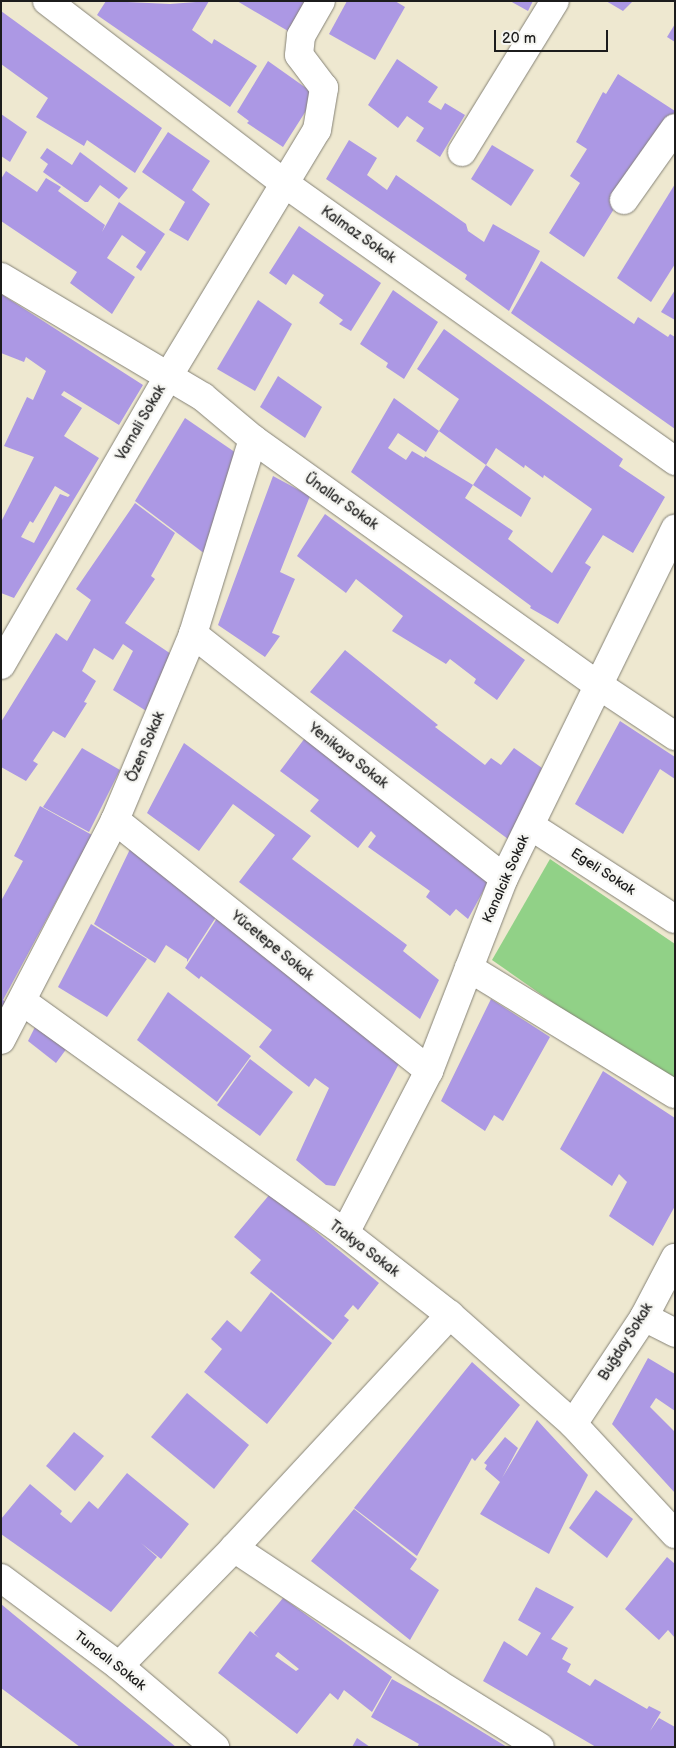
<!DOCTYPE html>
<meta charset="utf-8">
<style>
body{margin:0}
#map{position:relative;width:676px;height:1748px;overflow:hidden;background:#eee8d0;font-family:"Balsamiq Sans",sans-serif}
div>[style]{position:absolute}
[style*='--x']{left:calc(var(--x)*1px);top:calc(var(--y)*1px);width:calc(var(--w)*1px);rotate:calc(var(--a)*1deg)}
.green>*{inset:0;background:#91d187}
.building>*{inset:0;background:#ac98e4}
.roads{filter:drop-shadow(0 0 1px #858276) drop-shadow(0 0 1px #858276)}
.street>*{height:28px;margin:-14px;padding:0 14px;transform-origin:14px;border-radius:14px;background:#fff}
span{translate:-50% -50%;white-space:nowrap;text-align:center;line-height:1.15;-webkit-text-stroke:5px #f6f6f2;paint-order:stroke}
.street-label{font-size:14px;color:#1c1c1c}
.frame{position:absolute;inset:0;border:2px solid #1c1c1c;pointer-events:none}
.scale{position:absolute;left:494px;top:30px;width:114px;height:22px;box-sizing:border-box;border:2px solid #1c1c1c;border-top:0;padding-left:6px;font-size:15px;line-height:18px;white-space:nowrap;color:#1c1c1c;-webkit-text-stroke:4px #f6f6f2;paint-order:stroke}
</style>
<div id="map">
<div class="green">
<div style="clip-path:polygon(550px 859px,675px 944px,675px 1088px,492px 960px)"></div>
</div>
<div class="building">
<div style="clip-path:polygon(106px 1px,170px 4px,209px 1px,192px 30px,212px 44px,214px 39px,257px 66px,230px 107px,97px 15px)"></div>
<div style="clip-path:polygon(237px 1px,305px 1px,288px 31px)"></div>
<div style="clip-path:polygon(347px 1px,395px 1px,405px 7px,375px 60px,329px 34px)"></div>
<div style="clip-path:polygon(510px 1px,533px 1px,528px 11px)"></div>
<div style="clip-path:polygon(606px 1px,633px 1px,623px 11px)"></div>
<div style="clip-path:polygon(1px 11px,162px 128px,135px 173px,87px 140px,84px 146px,36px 117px,48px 98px,1px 64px)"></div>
<div style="clip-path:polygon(675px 24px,675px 42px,667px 37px)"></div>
<div style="clip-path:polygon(397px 59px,438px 87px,428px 102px,441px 110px,445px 103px,465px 115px,440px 157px,416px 141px,424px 128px,407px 116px,398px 128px,368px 105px)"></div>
<div style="clip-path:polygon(268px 61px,316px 95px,283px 147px,247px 123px,249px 121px,237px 112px)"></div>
<div style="clip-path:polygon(618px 74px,675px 111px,584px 257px,549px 233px,580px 183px,570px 176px,587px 149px,576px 142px,603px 92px,606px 94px)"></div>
<div style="clip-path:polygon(1px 114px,27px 132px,10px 162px,1px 156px)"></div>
<div style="clip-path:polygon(168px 132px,210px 161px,192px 190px,210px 204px,188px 241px,169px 230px,185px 202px,142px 172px)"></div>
<div style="clip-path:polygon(349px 140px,377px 158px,367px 175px,387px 190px,396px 175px,466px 224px,468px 231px,484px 242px,493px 224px,540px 251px,509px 311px,465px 279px,467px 275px,326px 179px)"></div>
<div style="clip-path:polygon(492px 145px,534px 170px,511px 206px,471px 179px)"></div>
<div style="clip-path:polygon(47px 148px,72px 165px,80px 152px,128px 188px,119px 199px,100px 185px,88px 202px,85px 202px,43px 172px,48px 164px,40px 158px)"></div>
<div style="clip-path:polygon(6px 171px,37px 192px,46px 178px,61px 187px,58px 191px,105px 225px,102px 232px,119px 202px,165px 234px,141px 271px,136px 267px,146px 252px,122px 235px,107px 258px,135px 277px,112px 314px,70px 283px,77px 272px,1px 221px,1px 179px)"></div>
<div style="clip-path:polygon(675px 184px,675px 264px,651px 302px,617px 278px)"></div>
<div style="clip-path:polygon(299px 226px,381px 283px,351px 331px,339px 324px,343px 320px,319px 303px,324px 295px,293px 274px,286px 285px,269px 273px)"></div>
<div style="clip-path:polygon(541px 261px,634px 324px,638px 317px,668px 337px,670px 334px,675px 337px,675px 429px,511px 313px)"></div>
<div style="clip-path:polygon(393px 290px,438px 322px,404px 379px,386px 367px,388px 363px,360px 344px)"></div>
<div style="clip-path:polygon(675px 290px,675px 320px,661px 312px)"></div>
<div style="clip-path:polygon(evenodd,1px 294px,143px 385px,119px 425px,64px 391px,61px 395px,82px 408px,64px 436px,99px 458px,14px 598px,1px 593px,1px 522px,34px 457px,4px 446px,27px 397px,33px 400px,46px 371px,26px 357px,24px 362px,1px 353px,1px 294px,55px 486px,70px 495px,68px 497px,60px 494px,34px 543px,21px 537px,30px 521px,33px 523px,55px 486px)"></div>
<div style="clip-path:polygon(258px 300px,292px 324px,255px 391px,217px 369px)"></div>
<div style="clip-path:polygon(444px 329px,623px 459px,619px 466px,665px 497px,633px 553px,603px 535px,585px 563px,591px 567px,558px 624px,530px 608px,531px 606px,351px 472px,394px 398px,439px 431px,426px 452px,398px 433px,388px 448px,406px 460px,412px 451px,424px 458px,425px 456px,473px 485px,486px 465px,531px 498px,521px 517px,473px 485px,465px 498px,513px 531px,508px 539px,552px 573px,592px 509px,544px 475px,543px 478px,525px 465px,524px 468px,496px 448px,486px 465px,439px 431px,459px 399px,417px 369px)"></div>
<div style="clip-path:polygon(278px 376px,322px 407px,305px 438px,260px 407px)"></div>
<div style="clip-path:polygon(185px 418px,242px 457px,205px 554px,135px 501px)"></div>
<div style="clip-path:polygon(273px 476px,310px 496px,280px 572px,295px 579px,272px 633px,280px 636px,265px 657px,218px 625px)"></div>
<div style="clip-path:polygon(135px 503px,175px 533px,151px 576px,155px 579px,125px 623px,177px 658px,151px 714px,113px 690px,133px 651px,123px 644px,113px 660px,94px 648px,82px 671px,96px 681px,84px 702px,87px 703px,65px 738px,53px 731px,33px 761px,38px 764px,26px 781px,1px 767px,1px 722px,56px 633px,67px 641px,91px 600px,76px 589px)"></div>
<div style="clip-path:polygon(325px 514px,525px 660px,497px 700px,474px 683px,476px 679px,450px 659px,446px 664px,392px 631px,403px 616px,356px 579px,346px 593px,297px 556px)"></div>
<div style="clip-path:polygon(345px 650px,438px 725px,435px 727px,485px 765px,491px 758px,501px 765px,514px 748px,542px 768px,508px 839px,310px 692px)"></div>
<div style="clip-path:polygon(620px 721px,675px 757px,675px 779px,660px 769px,623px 834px,575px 804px)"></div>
<div style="clip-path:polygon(308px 734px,493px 873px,468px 919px,456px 909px,450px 916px,426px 897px,430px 891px,368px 847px,376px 836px,371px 831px,358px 848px,310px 811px,319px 800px,280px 771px)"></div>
<div style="clip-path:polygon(184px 743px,311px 836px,292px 859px,407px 945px,403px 951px,439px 980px,420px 1019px,239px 882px,275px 835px,233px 804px,199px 851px,147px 813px)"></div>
<div style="clip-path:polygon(82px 748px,120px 770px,89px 832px,43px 807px)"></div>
<div style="clip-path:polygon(40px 806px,92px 835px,3px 1000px,7px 1003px,1px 1012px,1px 901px,23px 861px,14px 856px)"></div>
<div style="clip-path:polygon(132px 845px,218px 914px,187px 962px,187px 959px,166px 945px,155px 963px,94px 924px)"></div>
<div style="clip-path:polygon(221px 912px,404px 1054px,335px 1186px,326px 1185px,296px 1160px,329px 1088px,315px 1078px,309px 1087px,281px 1065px,259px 1047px,272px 1030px,201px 976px,199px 979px,185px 968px)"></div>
<div style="clip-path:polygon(91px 924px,147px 959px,107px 1017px,58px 987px)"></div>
<div style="clip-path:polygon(168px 992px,251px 1056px,217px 1102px,137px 1040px)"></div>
<div style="clip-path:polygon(491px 999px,550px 1037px,503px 1121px,494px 1115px,485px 1131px,441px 1101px)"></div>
<div style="clip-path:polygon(41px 1015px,73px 1040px,56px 1063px,28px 1041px)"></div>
<div style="clip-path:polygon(250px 1059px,293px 1092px,260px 1136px,217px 1105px)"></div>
<div style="clip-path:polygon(603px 1071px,675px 1118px,675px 1206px,653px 1246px,609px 1216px,627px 1182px,619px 1174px,612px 1186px,560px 1149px)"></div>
<div style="clip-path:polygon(270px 1194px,379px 1283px,358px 1310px,353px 1305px,344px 1316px,349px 1320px,333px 1340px,250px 1273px,261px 1260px,234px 1237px)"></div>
<div style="clip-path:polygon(271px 1292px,332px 1343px,267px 1424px,204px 1372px,222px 1349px,211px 1339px,227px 1320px,241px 1332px)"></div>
<div style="clip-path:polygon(648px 1358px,675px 1374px,675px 1411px,656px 1398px,650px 1407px,675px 1432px,675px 1493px,612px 1424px)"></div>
<div style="clip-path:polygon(472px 1362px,520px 1405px,475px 1461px,472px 1458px,417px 1556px,354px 1508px)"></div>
<div style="clip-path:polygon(187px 1393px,249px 1445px,214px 1489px,151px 1437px)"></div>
<div style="clip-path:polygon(537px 1420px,588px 1475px,549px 1554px,480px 1514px,500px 1482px,485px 1469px,487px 1465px,484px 1463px,505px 1437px,518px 1448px,502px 1478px)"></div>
<div style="clip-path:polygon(74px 1432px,104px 1456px,75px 1491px,46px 1466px)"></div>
<div style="clip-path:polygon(127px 1473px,189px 1524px,161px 1559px,141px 1543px,157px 1557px,111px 1612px,1px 1534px,1px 1519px,30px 1484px,62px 1511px,60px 1514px,71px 1523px,89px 1501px,98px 1509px)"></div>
<div style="clip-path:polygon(596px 1490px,633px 1519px,607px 1558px,569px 1528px)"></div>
<div style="clip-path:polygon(354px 1509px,417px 1559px,410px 1569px,439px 1590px,410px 1640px,311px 1561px)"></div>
<div style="clip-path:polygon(667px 1557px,675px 1564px,675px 1638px,668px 1630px,659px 1640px,625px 1609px)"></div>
<div style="clip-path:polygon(536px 1587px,574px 1607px,551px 1639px,568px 1648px,562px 1659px,571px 1664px,567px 1672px,590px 1686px,595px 1679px,647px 1709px,649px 1706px,661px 1712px,650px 1731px,659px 1718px,675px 1727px,675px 1747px,596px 1747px,483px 1681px,504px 1641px,527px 1656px,541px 1633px,518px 1620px)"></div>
<div style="clip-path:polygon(evenodd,283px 1598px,392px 1677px,372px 1712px,344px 1690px,338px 1700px,330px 1693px,297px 1734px,218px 1673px,250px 1631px,259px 1638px,254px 1633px,283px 1598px,278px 1652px,299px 1669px,296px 1671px,275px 1656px,278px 1652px)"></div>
<div style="clip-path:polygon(1px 1604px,13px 1614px,176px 1747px,80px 1747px,1px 1688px)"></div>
<div style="clip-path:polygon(392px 1679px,440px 1706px,507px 1747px,417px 1747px,419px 1744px,371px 1717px)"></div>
<div style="clip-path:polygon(357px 1738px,370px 1747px,352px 1747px)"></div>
</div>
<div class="roads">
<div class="street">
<div style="--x:47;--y:1;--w:299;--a:37.5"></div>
<div style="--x:284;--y:183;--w:480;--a:35.4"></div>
<div style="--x:462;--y:152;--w:177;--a:-58.4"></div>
<div style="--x:624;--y:200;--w:88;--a:-54.7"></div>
<div style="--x:1;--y:277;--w:235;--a:30.7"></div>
<div style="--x:203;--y:397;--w:65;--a:40"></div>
<div style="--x:253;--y:439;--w:422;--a:35.5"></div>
<div style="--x:597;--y:684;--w:94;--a:33.7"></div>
<div style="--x:193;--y:634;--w:395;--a:38.1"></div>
<div style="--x:1;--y:665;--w:335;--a:-59.9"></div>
<div style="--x:169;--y:375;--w:286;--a:-58.9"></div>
<div style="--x:317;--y:130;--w:43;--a:-80.5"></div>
<div style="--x:324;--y:88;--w:41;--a:-127.1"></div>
<div style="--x:299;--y:55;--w:19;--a:-84"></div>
<div style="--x:301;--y:36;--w:40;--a:-60.3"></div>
<div style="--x:115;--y:820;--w:402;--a:38.6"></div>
<div style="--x:531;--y:826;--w:171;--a:32.9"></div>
<div style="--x:469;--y:968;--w:241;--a:31.5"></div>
<div style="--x:22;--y:1001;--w:398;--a:35.7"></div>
<div style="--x:345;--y:1233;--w:133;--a:38"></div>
<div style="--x:450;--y:1315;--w:164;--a:41.5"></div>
<div style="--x:573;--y:1424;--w:150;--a:47.2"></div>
<div style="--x:1;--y:1040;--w:248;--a:-62.6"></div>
<div style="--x:115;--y:820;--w:202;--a:-67.2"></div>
<div style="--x:193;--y:634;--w:204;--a:-72.9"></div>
<div style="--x:345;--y:1233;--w:182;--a:-62.6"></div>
<div style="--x:429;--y:1071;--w:207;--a:-68.8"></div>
<div style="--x:504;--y:878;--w:389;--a:-63.9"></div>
<div style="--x:644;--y:1317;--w:35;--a:27"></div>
<div style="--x:573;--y:1424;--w:128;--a:-56.4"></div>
<div style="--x:644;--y:1317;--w:67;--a:-62.3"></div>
<div style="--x:234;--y:1548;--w:244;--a:33.6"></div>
<div style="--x:437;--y:1683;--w:121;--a:31.9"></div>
<div style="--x:1;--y:1578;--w:147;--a:36.7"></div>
<div style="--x:119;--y:1666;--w:126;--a:40.2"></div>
<div style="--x:119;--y:1666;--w:165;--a:-45.7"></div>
<div style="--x:234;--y:1548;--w:318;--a:-47.2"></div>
</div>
</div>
<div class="street-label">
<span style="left:358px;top:235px;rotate:35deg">Kalmaz Sokak</span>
<span style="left:141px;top:423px;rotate:-60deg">Varnali Sokak</span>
<span style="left:341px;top:502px;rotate:35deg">Ünallar Sokak</span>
<span style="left:146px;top:747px;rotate:-67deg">Özen Sokak</span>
<span style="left:348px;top:756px;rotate:38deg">Yenikaya Sokak</span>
<span style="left:603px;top:872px;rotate:33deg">Egeli Sokak</span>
<span style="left:506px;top:879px;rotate:-66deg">Kanalcik Sokak</span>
<span style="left:272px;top:946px;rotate:39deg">Yücetepe Sokak</span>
<span style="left:364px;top:1249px;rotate:37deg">Trakya Sokak</span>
<span style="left:626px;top:1342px;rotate:-58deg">Buğday Sokak</span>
<span style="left:110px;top:1661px;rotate:38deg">Tuncalı Sokak</span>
</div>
<div class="frame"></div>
<div class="scale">20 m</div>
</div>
